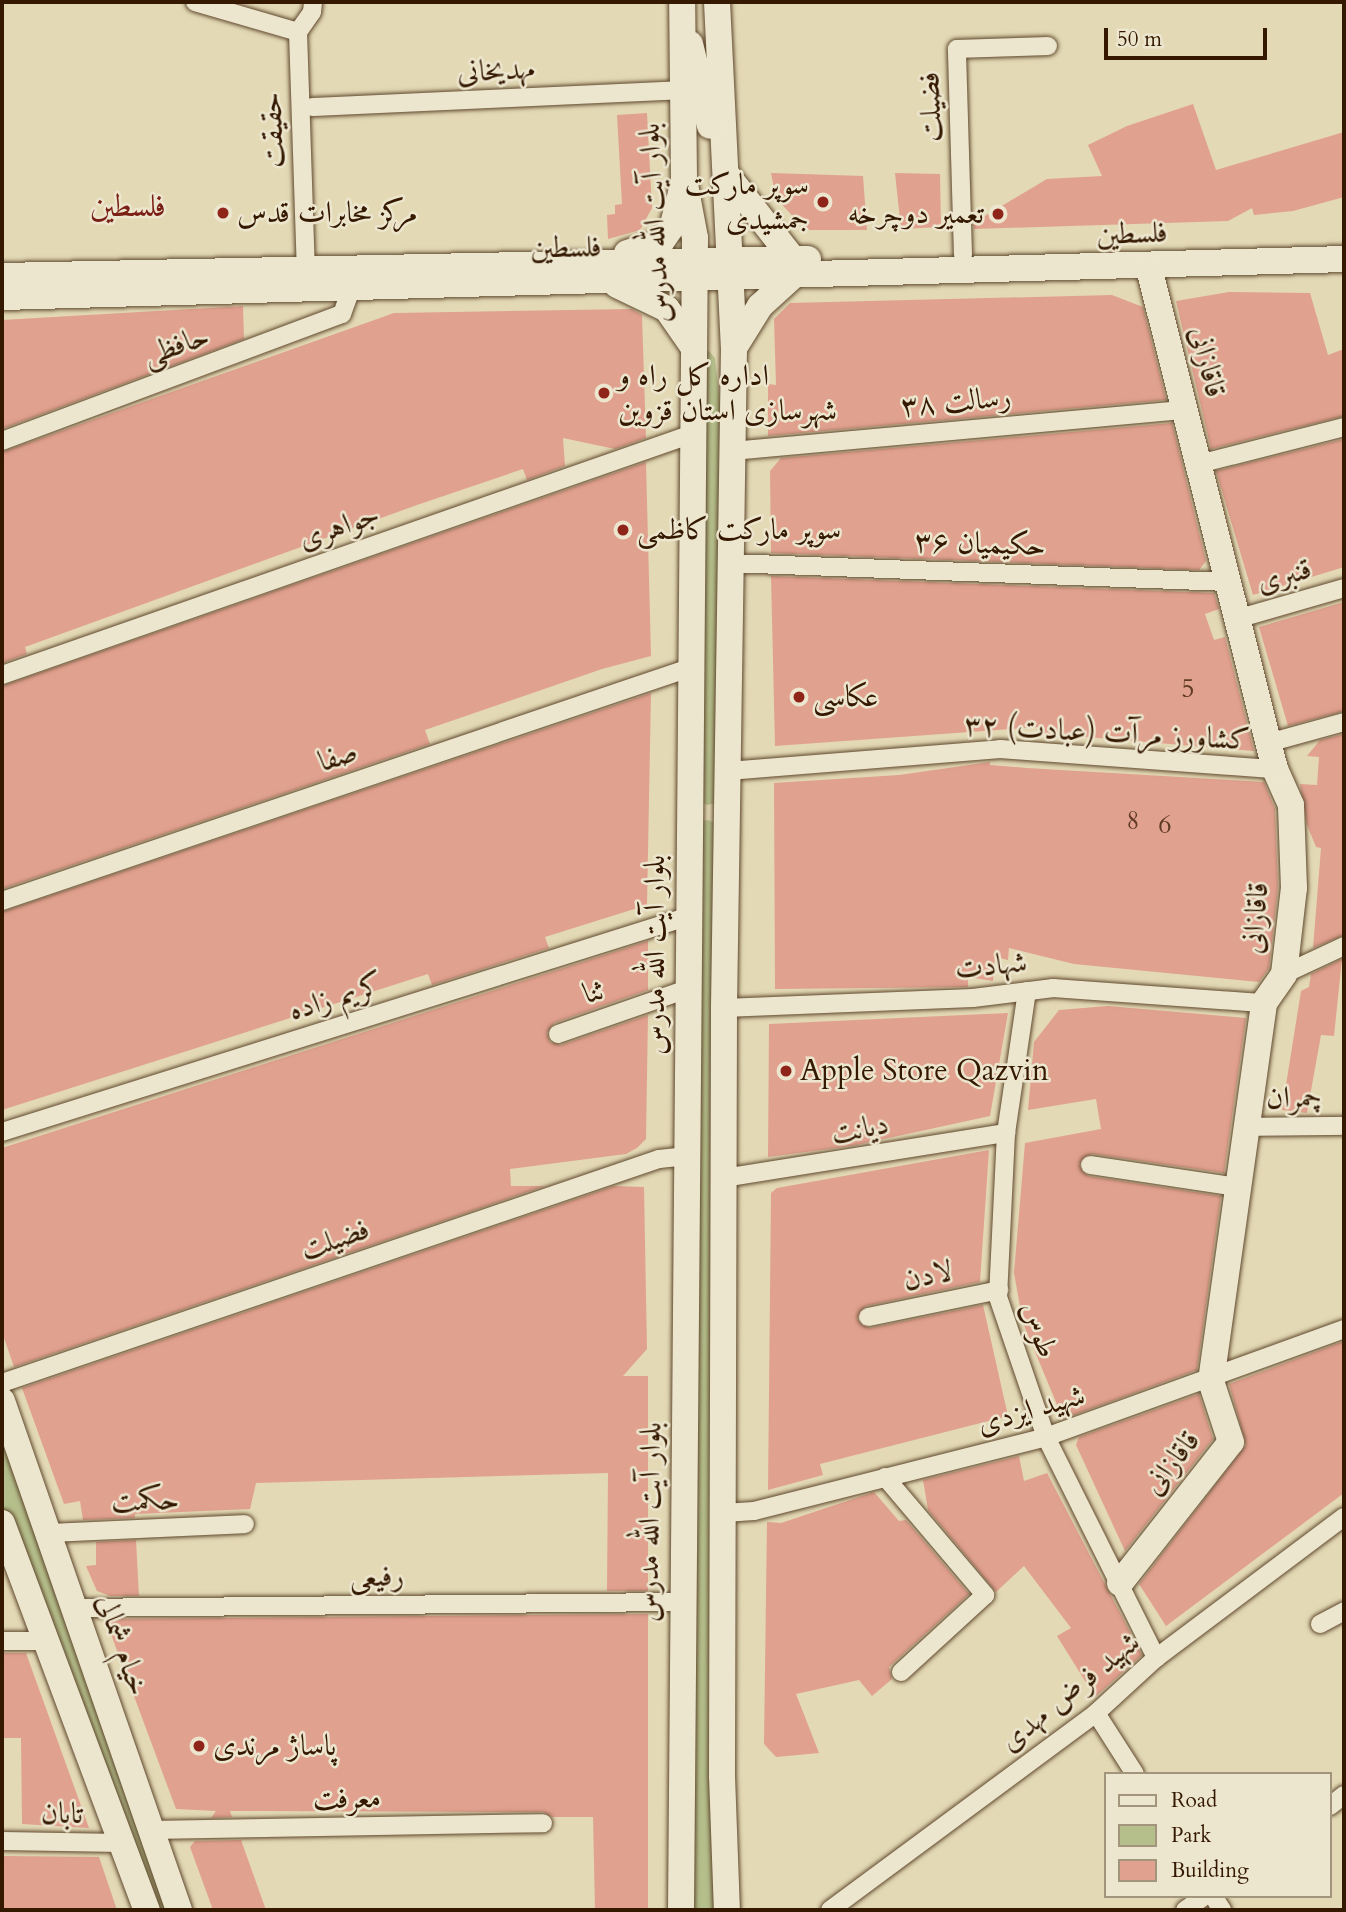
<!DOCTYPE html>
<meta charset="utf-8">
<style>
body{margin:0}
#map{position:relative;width:1346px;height:1912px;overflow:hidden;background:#e3d9b5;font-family:Cardo,Amiri,serif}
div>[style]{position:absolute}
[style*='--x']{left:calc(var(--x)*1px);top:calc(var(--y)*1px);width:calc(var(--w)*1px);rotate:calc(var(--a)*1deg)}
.green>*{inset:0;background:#b5bf8c}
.building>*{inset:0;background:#e1a18f}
.roads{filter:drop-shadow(0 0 2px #60482d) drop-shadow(0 0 2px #60482d)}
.street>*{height:18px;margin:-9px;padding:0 9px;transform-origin:9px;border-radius:9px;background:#ede6cf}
.secondary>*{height:26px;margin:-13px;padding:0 13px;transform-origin:13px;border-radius:13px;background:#ede6cf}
.dots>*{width:19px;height:19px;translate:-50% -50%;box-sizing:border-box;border:4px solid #ede6cf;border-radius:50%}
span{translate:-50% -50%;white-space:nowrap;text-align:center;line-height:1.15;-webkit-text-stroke:5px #ede6cf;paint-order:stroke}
.number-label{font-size:26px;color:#5f3a24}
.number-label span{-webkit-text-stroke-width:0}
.street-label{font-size:30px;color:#341800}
.poi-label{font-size:30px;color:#341800}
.right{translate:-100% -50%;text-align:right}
.left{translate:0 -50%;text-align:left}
.neighbourhood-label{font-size:32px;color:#7a1f14}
.frame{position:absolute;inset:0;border:4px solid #341800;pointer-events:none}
.legend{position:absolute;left:1104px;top:1772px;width:228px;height:126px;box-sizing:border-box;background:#ede6cf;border:2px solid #a3947c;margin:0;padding:9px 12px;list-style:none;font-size:21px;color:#341800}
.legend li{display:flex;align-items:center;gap:14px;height:35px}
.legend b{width:35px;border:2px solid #a3947c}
.scale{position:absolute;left:1104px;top:28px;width:163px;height:32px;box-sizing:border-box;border:4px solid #341800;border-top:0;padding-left:9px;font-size:21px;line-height:24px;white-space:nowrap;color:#341800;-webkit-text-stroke:5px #ede6cf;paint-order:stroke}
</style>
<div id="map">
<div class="green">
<div style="clip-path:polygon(709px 351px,715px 358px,730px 493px,727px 801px,707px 805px,690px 796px,704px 353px)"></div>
<div style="clip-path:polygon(708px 820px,727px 828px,727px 1910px,681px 1910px,689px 824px)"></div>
<div style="clip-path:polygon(2px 1401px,179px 1910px,147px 1910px,2px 1523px)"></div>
</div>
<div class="building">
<div style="clip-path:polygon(1193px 104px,1216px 170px,1344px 132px,1344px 197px,1293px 211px,1254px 215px,1252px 208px,1228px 221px,974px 229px,973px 223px,1047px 179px,1102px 176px,1088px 145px,1127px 126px)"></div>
<div style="clip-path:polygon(647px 113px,652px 208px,640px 230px,608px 239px,607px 215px,615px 214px,615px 205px,622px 204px,617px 115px)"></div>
<div style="clip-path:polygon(771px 173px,863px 176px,867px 230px,810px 230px,799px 223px,776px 198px)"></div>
<div style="clip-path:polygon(895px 173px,940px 174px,941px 227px,901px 229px)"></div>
<div style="clip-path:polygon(1229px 292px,1310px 293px,1328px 355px,1344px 349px,1344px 416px,1211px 449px,1176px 301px)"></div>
<div style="clip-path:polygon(1112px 295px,1143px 307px,1166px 400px,768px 436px,768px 384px,776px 385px,774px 319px,790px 303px)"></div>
<div style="clip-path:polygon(243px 306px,244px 339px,2px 429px,2px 320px)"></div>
<div style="clip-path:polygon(632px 309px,642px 315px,646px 438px,615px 449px,563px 438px,565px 466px,527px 480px,523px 469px,417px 505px,25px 647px,27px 654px,2px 663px,2px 452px,394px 313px)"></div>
<div style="clip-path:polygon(1172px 423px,1206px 561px,1199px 570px,771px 553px,770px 471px,781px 458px)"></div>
<div style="clip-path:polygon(1344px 439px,1344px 567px,1253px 595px,1216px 471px)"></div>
<div style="clip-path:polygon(646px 462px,651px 656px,602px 669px,425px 730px,430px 744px,2px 889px,2px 686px)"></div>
<div style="clip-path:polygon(771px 576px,1214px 593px,1219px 609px,1205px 614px,1214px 640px,1225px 637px,1254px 751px,1038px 733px,1038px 727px,775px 746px)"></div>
<div style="clip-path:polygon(1344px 602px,1344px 711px,1288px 726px,1259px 627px)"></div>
<div style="clip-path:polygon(651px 693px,647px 905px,545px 937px,549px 948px,432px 985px,428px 974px,2px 1110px,2px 912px)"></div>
<div style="clip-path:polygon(1344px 734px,1344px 935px,1313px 948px,1321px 848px,1316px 847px,1307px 825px,1300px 784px,1317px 785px,1319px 757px,1307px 756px,1320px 740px)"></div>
<div style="clip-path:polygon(990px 762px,990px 765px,1027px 768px,1264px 782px,1275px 809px,1278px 887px,1269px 968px,1259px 982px,1074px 964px,1009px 948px,1008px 960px,995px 957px,993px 981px,968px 977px,968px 987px,775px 989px,774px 783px,899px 775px)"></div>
<div style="clip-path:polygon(648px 941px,648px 990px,554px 1023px,547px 1033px,550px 1042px,561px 1045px,648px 1015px,646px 1139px,637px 1148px,626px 1154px,510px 1169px,511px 1186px,545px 1186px,14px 1367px,2px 1332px,2px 1148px)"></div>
<div style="clip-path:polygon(1342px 959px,1334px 1036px,1321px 1035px,1307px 1113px,1282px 1110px,1301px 991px,1309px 987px,1311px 974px)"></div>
<div style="clip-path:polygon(1108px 1006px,1246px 1018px,1224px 1173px,1092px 1154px,1079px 1164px,1088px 1176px,1221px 1196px,1197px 1370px,1063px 1419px,1023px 1323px,1014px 1273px,1025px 1143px,1101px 1129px,1096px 1099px,1028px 1110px,1034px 1042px,1059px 1010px)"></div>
<div style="clip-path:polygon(1008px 1013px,990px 1116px,852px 1146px,768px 1157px,769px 1024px)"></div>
<div style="clip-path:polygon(989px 1150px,980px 1282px,866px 1306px,857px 1319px,870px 1328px,983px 1305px,1008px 1416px,820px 1464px,823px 1475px,768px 1490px,771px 1193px,777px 1188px)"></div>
<div style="clip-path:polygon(614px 1186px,644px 1187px,647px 1349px,623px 1376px,648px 1376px,648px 1591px,607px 1591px,608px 1473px,256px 1483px,250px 1509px,135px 1514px,135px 1518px,83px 1520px,80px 1501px,64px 1504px,22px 1388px)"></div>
<div style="clip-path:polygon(1344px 1341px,1344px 1493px,1166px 1626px,1139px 1584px,1246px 1445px,1229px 1384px)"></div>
<div style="clip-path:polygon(1199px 1394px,1213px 1439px,1125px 1551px,1076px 1445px,1079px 1437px)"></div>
<div style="clip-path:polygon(1019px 1456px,1024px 1481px,1047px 1473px,1142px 1655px,1095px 1697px,1057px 1636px,1071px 1628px,1024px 1566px,996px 1592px,928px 1510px,923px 1480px)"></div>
<div style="clip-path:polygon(874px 1492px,899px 1521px,906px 1520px,969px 1594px,889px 1667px,892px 1679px,872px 1696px,859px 1680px,796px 1694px,819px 1753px,776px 1757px,764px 1744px,767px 1522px,781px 1523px)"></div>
<div style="clip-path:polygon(136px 1540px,139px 1596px,110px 1596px,97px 1591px,86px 1566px,96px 1565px,96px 1542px)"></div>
<div style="clip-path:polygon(648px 1614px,648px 1910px,595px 1910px,593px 1817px,552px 1817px,543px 1812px,230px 1811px,232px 1817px,211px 1818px,216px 1811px,176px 1809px,109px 1629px,111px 1619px)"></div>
<div style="clip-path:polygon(2px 1653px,26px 1653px,89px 1828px,22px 1824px,21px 1738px,2px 1738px)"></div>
<div style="clip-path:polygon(241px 1840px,266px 1910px,213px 1910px,190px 1847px,195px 1841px)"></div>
<div style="clip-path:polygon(2px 1856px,99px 1857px,117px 1910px,2px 1910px)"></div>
</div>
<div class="roads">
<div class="street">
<div style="--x:195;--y:2;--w:107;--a:16.2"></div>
<div style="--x:298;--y:32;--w:236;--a:88.1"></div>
<div style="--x:298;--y:32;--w:24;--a:-55"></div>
<div style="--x:312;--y:12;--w:10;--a:-84"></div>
<div style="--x:312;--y:107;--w:370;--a:-2.6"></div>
<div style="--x:963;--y:255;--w:206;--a:-91.7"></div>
<div style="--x:957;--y:49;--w:91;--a:-1.9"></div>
<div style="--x:2;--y:441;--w:363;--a:-20.5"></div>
<div style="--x:342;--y:314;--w:30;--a:-70"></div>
<div style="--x:732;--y:451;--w:455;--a:-5.2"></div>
<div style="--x:1199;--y:464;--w:150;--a:-14.3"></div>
<div style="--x:729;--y:563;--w:500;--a:2.18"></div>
<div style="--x:1240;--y:618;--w:108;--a:-16.1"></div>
<div style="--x:2;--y:675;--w:734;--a:-19.25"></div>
<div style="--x:1268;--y:743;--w:79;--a:-15.4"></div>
<div style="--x:728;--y:771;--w:273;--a:-4.6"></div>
<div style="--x:1000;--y:749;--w:276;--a:4.2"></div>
<div style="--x:2;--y:901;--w:729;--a:-18.73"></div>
<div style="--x:1284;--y:974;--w:66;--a:-25"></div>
<div style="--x:1027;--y:991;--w:144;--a:98.4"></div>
<div style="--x:1006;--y:1133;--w:164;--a:92.8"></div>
<div style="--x:998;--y:1297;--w:148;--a:71.1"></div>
<div style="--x:1046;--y:1437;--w:247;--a:63.5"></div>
<div style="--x:724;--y:1008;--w:249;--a:-2.3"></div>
<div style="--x:973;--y:998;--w:81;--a:-7.1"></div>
<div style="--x:1053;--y:988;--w:212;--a:4.1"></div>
<div style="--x:558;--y:1034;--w:137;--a:-19.2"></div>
<div style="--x:1244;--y:1127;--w:100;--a:-0.6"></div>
<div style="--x:2;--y:1132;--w:718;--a:-17.43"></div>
<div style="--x:1090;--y:1165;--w:150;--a:8.5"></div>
<div style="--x:724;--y:1178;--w:286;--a:-9.1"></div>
<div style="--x:868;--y:1317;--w:134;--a:-11.6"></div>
<div style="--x:2;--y:1383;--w:694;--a:-18.83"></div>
<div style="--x:659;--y:1159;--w:29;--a:-6"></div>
<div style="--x:885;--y:1477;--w:155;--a:49.7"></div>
<div style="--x:985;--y:1595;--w:114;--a:137.5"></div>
<div style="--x:724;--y:1513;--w:30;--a:-4"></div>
<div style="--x:754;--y:1511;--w:301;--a:-14.2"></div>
<div style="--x:1046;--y:1437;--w:317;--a:-19.9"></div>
<div style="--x:48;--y:1533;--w:197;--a:-2.6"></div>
<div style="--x:74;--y:1608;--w:607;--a:-0.57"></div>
<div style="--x:1320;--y:1624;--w:27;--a:-28"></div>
<div style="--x:2;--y:1641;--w:43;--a:0"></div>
<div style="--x:1096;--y:1713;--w:72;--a:57.4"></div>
<div style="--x:1330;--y:1806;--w:18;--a:-38"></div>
<div style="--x:151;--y:1830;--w:392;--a:-1"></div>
<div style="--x:2;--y:1841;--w:120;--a:1"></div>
<div style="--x:1213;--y:1896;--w:17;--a:57"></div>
<div style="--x:830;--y:1910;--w:331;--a:-36.5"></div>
<div style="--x:1096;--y:1713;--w:81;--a:-42.5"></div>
<div style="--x:1156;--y:1658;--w:235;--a:-36.9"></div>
<div style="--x:1185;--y:1910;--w:24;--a:-35"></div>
</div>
<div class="secondary">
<div style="--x:717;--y:2;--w:346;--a:87.2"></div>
<div style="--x:734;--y:348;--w:660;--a:90.87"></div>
<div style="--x:724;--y:1008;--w:768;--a:90.15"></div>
<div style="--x:722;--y:1776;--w:134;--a:87.9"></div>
<div style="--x:690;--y:44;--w:84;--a:76.3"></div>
<div style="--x:727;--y:175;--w:105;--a:51.9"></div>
<div style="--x:627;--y:253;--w:36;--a:-18"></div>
<div style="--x:661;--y:242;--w:21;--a:-55"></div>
<div style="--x:673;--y:225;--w:38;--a:-76"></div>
<div style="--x:2;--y:276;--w:806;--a:-1.21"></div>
<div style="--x:617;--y:285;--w:55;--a:25.6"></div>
<div style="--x:667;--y:309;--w:47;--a:55.3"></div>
<div style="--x:2;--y:297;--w:1343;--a:-1.62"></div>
<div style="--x:734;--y:348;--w:49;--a:-58.2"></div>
<div style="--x:760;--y:306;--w:45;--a:-42.3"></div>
<div style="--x:2;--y:1401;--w:539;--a:70.83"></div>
<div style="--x:2;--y:1523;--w:413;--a:69.5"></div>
<div style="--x:1120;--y:1583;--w:179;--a:-51.8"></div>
<div style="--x:1231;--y:1442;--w:64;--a:-108.2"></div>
<div style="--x:1211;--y:1381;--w:382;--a:-82"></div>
<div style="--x:1264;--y:1003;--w:35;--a:-55"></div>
<div style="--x:1284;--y:974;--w:87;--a:-83.4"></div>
<div style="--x:1294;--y:888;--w:83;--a:-92.1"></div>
<div style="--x:1291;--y:805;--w:39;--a:-114"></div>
<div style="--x:1275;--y:769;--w:517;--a:-104.12"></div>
<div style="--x:681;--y:1910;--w:1672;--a:-89.52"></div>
<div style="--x:695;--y:238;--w:60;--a:-100.6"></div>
<div style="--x:684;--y:179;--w:177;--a:-90.6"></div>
</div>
</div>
<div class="dots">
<div style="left:823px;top:202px;background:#8f2418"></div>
<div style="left:223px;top:213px;background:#8f2418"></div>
<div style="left:998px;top:214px;background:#8f2418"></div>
<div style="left:604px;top:393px;background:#8f2418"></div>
<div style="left:623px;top:530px;background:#8f2418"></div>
<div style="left:799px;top:697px;background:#8f2418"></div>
<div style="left:786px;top:1071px;background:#8f2418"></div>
<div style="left:199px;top:1746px;background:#8f2418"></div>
</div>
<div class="number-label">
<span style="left:1188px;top:689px">5</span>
<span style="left:1133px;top:821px">8</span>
<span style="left:1165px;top:825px">6</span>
</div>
<div class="street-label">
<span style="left:496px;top:71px;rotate:-3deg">مهدیخانی</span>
<span style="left:931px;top:107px;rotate:-92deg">فضیلت</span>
<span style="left:273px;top:130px;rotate:-92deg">حقیقت</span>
<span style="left:655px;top:223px;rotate:-93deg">بلوار آیت الله مدرس</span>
<span style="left:1132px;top:234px;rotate:-2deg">فلسطین</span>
<span style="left:566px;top:248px;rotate:-1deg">فلسطین</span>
<span style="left:176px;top:346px;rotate:-20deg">حافظی</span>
<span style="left:1207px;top:362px;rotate:76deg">قاقازانی</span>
<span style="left:956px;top:402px;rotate:-5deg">۳۸ رسالت</span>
<span style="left:339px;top:527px;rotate:-19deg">جواهری</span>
<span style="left:980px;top:544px;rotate:2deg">۳۶ حکیمیان</span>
<span style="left:1284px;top:576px;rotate:-16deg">قنبری</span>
<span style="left:1107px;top:733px;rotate:3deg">۳۲ کشاورز مرآت (عبادت)</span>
<span style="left:338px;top:757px;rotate:-19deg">صفا</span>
<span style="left:1256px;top:918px;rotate:-85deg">قاقازانی</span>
<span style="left:655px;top:955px;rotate:-90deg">بلوار آیت الله مدرس</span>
<span style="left:991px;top:966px;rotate:-6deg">شهادت</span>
<span style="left:594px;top:992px;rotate:-19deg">ثنا</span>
<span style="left:336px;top:998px;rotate:-17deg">کریم زاده</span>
<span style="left:1294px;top:1098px;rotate:-1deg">چمران</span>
<span style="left:860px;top:1129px;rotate:-10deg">دیانت</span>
<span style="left:335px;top:1240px;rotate:-19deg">فضیلت</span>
<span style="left:928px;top:1276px;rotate:-12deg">لادن</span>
<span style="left:1039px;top:1330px;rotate:71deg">طوس</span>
<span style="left:1031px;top:1410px;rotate:-16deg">شهید ایزدی</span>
<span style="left:1172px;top:1463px;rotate:-52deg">قاقازانی</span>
<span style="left:145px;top:1501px;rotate:-3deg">حکمت</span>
<span style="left:650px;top:1522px;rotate:-89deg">بلوار آیت الله مدرس</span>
<span style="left:377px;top:1577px;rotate:-1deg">رفیعی</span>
<span style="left:122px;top:1645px;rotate:71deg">خیام شمالی</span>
<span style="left:1070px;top:1692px;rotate:-39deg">شهید فرض مهدی</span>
<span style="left:347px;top:1799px;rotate:-1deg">معرفت</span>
<span style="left:62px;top:1814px;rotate:1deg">تابان</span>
</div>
<div class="poi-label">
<span class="right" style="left:809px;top:202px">سوپر مارکت<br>جمشیدی</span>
<span class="left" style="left:237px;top:213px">مرکز مخابرات قدس</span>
<span class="right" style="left:984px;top:214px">تعمیر دوچرخه</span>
<span class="left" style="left:618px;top:393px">اداره کل راه و<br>شهرسازی استان قزوین</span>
<span class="left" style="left:637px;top:530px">سوپر مارکت کاظمی</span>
<span class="left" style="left:813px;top:697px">عکاسی</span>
<span class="left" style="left:800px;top:1071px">Apple Store Qazvin</span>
<span class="left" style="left:213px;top:1746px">پاساژ مرندی</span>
</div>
<div class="neighbourhood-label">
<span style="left:128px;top:206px">فلسطین</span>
</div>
<div class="frame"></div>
<ul class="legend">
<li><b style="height:9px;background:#ede6cf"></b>Road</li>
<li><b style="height:19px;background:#b5bf8c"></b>Park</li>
<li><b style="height:19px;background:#e1a18f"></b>Building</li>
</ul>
<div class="scale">50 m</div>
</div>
